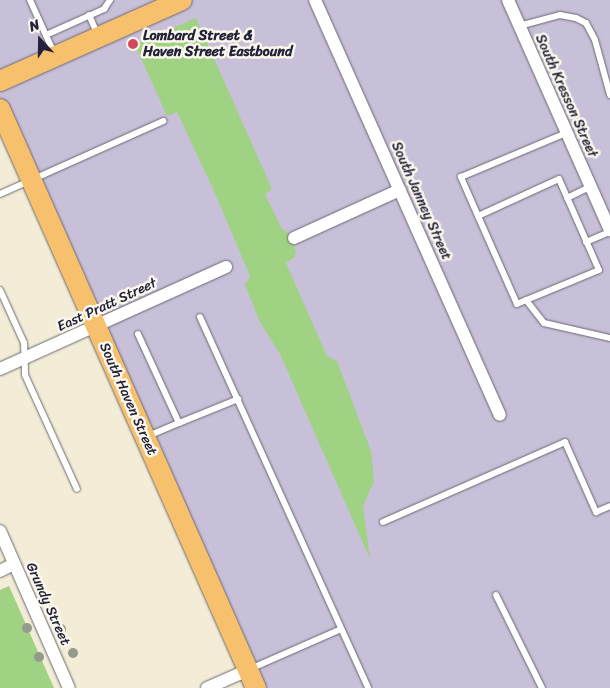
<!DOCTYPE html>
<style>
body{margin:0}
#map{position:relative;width:610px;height:688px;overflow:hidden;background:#f3edd7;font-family:Sriracha,sans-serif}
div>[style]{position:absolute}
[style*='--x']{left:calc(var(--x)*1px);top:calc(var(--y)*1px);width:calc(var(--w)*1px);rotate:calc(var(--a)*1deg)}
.industrial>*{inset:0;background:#c8bfd8}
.green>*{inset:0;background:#9fd282}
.roads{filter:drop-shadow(0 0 1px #6b6972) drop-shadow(0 0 1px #6b6972)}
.lane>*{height:6px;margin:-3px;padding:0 3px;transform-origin:3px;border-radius:3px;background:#fff}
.street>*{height:12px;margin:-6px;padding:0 6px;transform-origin:6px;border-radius:6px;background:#fff}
.primary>*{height:20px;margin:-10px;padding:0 10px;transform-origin:10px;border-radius:10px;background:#f7c06c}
.trees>*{width:10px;height:10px;margin:-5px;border-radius:50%;background:#959a8d}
.dots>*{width:14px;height:14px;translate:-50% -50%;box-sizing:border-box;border:2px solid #fbf7ec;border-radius:50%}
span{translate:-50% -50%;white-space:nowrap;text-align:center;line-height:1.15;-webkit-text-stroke:5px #fbf7ec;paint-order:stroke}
.poi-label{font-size:14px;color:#22223b;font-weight:700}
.left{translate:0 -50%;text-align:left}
.street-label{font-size:14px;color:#22223b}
.north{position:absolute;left:15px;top:15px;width:50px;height:50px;-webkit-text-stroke:4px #fbf7ec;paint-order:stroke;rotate:339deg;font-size:14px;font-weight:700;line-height:20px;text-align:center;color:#22223b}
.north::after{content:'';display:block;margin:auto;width:18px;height:22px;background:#22223b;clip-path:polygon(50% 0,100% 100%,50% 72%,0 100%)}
</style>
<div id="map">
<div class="industrial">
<div style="clip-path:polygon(0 0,610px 0,610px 688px,265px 688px,0 116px)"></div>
</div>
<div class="green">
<div style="clip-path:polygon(196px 18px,272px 189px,265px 194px,282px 229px,288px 233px,296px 251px,295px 257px,286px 263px,327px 356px,337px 361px,371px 451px,374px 481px,363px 506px,370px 559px,280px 354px,260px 322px,245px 285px,250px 276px,214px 191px,177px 112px,167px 116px,135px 45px)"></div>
<div style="clip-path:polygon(9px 586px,54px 688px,0 688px,0 590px)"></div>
</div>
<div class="roads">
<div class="lane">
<div style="--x:30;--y:0;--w:60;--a:65.6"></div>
<div style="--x:89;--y:15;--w:22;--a:66"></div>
<div style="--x:519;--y:26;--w:42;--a:-15"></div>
<div style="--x:560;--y:15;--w:16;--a:11"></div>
<div style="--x:576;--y:18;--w:11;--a:27"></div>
<div style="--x:586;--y:23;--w:19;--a:62"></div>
<div style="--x:595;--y:40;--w:57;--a:74.7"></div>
<div style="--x:46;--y:35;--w:64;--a:-24.1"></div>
<div style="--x:104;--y:9;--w:11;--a:-56"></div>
<div style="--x:0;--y:194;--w:179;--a:-24.1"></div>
<div style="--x:567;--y:198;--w:25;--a:-26"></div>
<div style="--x:478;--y:216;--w:89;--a:-24.6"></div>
<div style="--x:559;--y:179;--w:99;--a:66.3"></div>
<div style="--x:599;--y:270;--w:89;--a:157.5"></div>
<div style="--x:517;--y:304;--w:96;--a:-113.9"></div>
<div style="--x:478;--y:216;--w:43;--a:-113.6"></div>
<div style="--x:461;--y:177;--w:114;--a:-22.7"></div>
<div style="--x:586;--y:242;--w:26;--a:-23"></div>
<div style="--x:0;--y:290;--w:58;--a:65.6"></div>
<div style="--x:24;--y:343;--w:32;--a:88"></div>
<div style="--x:25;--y:375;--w:125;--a:65.5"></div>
<div style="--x:526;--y:300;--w:29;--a:52"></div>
<div style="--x:544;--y:323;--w:68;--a:12.8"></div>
<div style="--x:200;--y:317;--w:407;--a:65.6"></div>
<div style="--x:138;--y:334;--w:98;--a:65.3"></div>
<div style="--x:179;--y:423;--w:64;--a:-22.1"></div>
<div style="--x:148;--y:436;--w:34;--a:-23"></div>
<div style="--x:383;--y:522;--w:199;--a:-23.7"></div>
<div style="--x:565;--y:442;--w:77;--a:66.1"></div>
<div style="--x:596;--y:512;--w:15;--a:-23"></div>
<div style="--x:496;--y:595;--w:104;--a:63.7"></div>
<div style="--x:250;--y:669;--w:99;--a:-23.7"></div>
</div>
<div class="street">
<div style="--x:315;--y:0;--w:454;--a:66"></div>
<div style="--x:508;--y:0;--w:252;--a:66.1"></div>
<div style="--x:294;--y:238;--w:116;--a:-24.4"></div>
<div style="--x:0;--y:369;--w:248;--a:-24.3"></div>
<div style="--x:0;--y:531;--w:171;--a:66.3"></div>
<div style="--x:0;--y:571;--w:16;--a:-27"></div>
<div style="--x:207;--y:688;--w:45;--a:-23.7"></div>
</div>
<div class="primary">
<div style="--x:0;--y:81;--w:199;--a:-24"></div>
<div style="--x:0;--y:109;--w:633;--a:66.15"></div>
</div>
</div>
<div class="trees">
<div style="left:52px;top:610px"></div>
<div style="left:27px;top:628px"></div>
<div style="left:61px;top:629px"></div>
<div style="left:73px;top:653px"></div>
<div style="left:39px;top:657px"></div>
</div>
<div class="dots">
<div style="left:133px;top:44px;background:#d1495b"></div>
</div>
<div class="poi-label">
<span class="left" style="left:143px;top:44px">Lombard Street &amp;<br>Haven Street Eastbound</span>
</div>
<div class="street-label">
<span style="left:566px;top:96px;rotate:66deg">South Kresson Street</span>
<span style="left:421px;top:201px;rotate:66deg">South Janney Street</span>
<span style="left:107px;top:305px;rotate:-25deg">East Pratt Street</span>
<span style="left:128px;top:399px;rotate:66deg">South Haven Street</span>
<span style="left:48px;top:604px;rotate:66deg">Grundy Street</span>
</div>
<div class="north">N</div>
</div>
